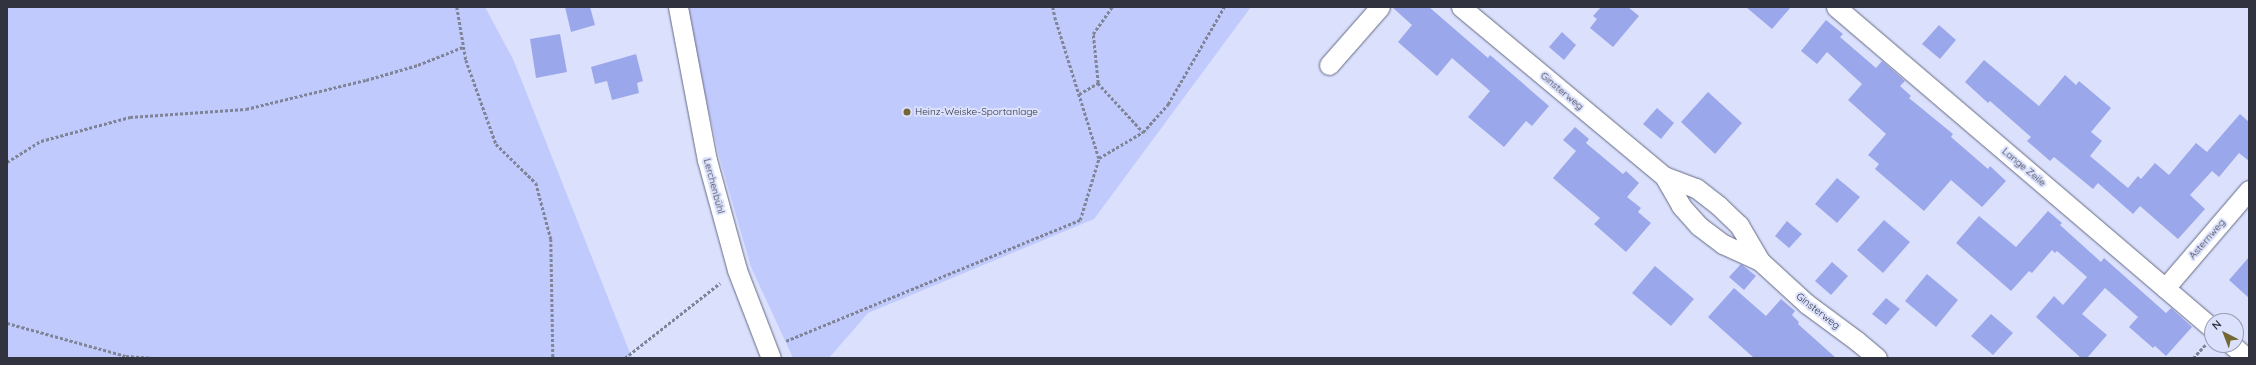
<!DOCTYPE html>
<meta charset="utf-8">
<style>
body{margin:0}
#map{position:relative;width:2256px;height:365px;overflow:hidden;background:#dbe1fd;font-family:Quicksand,sans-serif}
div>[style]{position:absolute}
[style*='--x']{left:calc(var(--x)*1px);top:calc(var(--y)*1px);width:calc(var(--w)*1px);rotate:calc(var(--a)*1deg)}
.green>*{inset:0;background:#c0cafd}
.building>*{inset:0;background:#9ba7eb}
.path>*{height:2.5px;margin-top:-1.25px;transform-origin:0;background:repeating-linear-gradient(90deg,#808497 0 3px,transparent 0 5px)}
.roads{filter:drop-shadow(0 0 1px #656a83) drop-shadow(0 0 1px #656a83)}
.minor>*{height:19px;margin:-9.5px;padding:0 9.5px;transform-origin:9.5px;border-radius:9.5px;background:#fff}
.dots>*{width:11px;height:11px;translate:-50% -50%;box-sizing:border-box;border:2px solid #dbe1fd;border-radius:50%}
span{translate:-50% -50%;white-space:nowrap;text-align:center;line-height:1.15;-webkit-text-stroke:4px #dbe1fd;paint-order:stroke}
.street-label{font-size:10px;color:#31343f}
.poi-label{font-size:10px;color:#31343f}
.left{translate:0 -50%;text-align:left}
.frame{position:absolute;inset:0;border:8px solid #31343f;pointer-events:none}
.north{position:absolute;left:2204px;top:313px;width:40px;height:40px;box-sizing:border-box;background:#dbe1fd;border:1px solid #979cb1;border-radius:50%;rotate:318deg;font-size:11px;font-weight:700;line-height:16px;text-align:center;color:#31343f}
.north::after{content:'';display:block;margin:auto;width:14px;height:18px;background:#736734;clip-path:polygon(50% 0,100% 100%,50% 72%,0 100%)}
</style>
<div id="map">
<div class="green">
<div style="clip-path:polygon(7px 7px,485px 7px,513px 59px,632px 358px,7px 358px)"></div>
<div style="clip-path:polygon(685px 7px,1251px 7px,1094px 219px,868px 313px,829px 358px,793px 358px,751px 267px,720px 160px)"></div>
</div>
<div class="building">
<div style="clip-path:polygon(565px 7px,590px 7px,595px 25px,571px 32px)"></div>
<div style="clip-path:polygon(1392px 7px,1429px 7px,1488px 58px,1490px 55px,1549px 106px,1532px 126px,1526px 121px,1504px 147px,1468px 117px,1490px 91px,1452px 58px,1437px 76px,1398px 42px,1412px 25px)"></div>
<div style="clip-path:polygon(1601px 7px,1628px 7px,1639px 16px,1613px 47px,1590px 28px,1597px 19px,1593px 16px)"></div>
<div style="clip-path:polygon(1746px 7px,1791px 7px,1772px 29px)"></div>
<div style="clip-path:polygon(1826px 20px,1843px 34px,1840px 37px,1876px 68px,1882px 61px,1905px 81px,1900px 86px,1911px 96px,1909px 98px,1953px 134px,1951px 137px,1988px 169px,1990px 166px,2006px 181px,1982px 207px,1951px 180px,1924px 211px,1875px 169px,1879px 164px,1868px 155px,1886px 134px,1848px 100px,1862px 84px,1827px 52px,1817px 64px,1801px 51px)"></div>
<div style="clip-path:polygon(1939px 25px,1956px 40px,1940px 59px,1922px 44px)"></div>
<div style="clip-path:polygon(1562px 32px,1576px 45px,1564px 60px,1549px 47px)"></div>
<div style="clip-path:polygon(560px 34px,567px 72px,536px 78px,530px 39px)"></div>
<div style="clip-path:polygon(636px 54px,643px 81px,637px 83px,639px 93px,612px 100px,607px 81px,595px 84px,591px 67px)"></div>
<div style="clip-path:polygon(1984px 60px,2039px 106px,2065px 75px,2076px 85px,2079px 81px,2111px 108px,2091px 132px,2102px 141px,2090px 156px,2128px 188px,2138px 176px,2141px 179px,2155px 163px,2169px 175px,2196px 143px,2207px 152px,2240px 114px,2249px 122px,2249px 161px,2239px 153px,2219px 177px,2212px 171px,2190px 195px,2205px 209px,2178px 239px,2140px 206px,2133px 214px,2098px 183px,2093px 189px,2054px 157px,2050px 161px,2027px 141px,2031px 137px,1990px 101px,1988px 103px,1965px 82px)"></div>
<div style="clip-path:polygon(1708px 92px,1742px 123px,1715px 154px,1681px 122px)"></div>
<div style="clip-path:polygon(1657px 108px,1674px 123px,1661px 139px,1643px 124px)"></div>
<div style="clip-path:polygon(1575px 127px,1589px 139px,1586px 143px,1623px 174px,1626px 171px,1639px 183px,1627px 197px,1641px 208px,1638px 212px,1651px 223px,1626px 252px,1594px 224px,1600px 218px,1553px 178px,1576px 151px,1563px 140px)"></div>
<div style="clip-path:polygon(1837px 178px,1860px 197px,1837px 223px,1815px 204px)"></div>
<div style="clip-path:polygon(2048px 211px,2062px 223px,2060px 225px,2101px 262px,2104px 258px,2166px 313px,2171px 308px,2192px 327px,2166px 356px,2155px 346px,2153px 348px,2129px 327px,2138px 317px,2105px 288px,2082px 314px,2107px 335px,2087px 358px,2081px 358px,2036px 317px,2054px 296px,2063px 305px,2087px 277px,2057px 251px,2055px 253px,2052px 250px,2032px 273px,2029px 271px,2011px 291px,1956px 243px,1979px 216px,2016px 247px)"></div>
<div style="clip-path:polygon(1884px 220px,1910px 242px,1883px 273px,1857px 250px)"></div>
<div style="clip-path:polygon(1787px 221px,1802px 234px,1789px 248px,1775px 236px)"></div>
<div style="clip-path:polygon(2249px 257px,2249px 298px,2229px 280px)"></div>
<div style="clip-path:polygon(1832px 262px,1848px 276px,1831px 295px,1815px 281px)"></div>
<div style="clip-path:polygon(1741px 264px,1756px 276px,1744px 290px,1729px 277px)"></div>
<div style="clip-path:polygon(1655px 266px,1694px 299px,1671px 326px,1632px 293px)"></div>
<div style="clip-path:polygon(1927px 274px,1958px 300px,1936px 327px,1905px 301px)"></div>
<div style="clip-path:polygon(1734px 288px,1766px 316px,1781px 299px,1795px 311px,1792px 315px,1799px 322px,1798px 324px,1836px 358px,1754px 358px,1708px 317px)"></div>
<div style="clip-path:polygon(1886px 298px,1900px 309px,1886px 325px,1872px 314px)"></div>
<div style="clip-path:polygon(1991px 314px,2013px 333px,1993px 355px,1971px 336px)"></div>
</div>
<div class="path">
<div style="--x:457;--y:7;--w:54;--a:80.4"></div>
<div style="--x:466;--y:60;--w:89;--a:70.3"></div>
<div style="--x:496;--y:144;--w:56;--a:44.3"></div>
<div style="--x:536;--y:183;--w:58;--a:75"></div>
<div style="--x:551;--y:239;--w:119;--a:89"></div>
<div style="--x:1053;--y:7;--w:10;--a:79"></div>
<div style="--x:1055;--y:17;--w:148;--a:72.7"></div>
<div style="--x:1098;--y:83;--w:67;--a:47.4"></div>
<div style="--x:1079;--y:94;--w:22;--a:-30"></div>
<div style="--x:1098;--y:83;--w:49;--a:-95.8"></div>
<div style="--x:1093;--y:34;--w:33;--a:-55"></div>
<div style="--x:7;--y:162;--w:40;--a:-32"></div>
<div style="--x:41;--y:141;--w:92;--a:-15.1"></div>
<div style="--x:130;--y:117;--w:116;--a:-3.9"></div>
<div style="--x:246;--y:109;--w:123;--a:-13.6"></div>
<div style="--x:366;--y:80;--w:54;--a:-16.1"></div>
<div style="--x:418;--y:65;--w:48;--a:-21.8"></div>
<div style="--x:7;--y:323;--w:123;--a:15.5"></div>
<div style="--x:126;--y:356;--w:28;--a:4"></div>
<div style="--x:786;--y:341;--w:318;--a:-22.4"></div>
<div style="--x:1080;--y:220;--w:65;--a:-73"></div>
<div style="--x:1099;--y:158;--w:51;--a:-30.6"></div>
<div style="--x:1143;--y:132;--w:38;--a:-48"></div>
<div style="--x:1168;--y:104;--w:112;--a:-60"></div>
<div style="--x:625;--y:358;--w:121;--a:-38.3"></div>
<div style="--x:2193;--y:358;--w:18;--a:-47"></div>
</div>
<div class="roads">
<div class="minor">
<div style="--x:678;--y:7;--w:156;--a:79.3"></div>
<div style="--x:707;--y:160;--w:114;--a:74.7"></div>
<div style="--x:737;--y:270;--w:94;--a:68.9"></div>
<div style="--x:1461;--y:7;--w:264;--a:39.8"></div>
<div style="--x:1664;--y:176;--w:34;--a:21"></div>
<div style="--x:1696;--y:188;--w:29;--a:38"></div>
<div style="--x:1719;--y:206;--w:28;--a:44"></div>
<div style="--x:1739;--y:225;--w:42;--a:59.7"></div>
<div style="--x:1760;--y:261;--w:64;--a:42.5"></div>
<div style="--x:1807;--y:304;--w:62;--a:36.5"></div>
<div style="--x:1857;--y:341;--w:26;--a:40"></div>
<div style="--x:1836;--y:7;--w:494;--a:40.5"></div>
<div style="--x:1329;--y:65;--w:77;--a:-48.7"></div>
<div style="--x:1664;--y:176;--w:34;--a:60"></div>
<div style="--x:1681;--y:206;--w:27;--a:48"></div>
<div style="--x:1699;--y:226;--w:30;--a:37"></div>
<div style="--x:1723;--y:244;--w:41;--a:24.7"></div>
<div style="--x:2165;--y:288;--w:129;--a:-49.4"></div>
<div style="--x:2232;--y:345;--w:20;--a:41"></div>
</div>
</div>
<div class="dots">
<div style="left:907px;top:112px;background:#736734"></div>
</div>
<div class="street-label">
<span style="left:1562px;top:91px;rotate:40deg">Ginsterweg</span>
<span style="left:2024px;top:167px;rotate:40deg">Lange Zeile</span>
<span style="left:714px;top:186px;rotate:75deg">Lerchenbühl</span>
<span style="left:2207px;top:239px;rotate:-49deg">Asternweg</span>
<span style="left:1818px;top:311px;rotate:38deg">Ginsterweg</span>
</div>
<div class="poi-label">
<span class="left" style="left:915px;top:112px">Heinz-Weiske-Sportanlage</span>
</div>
<div class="frame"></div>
<div class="north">N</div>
</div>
